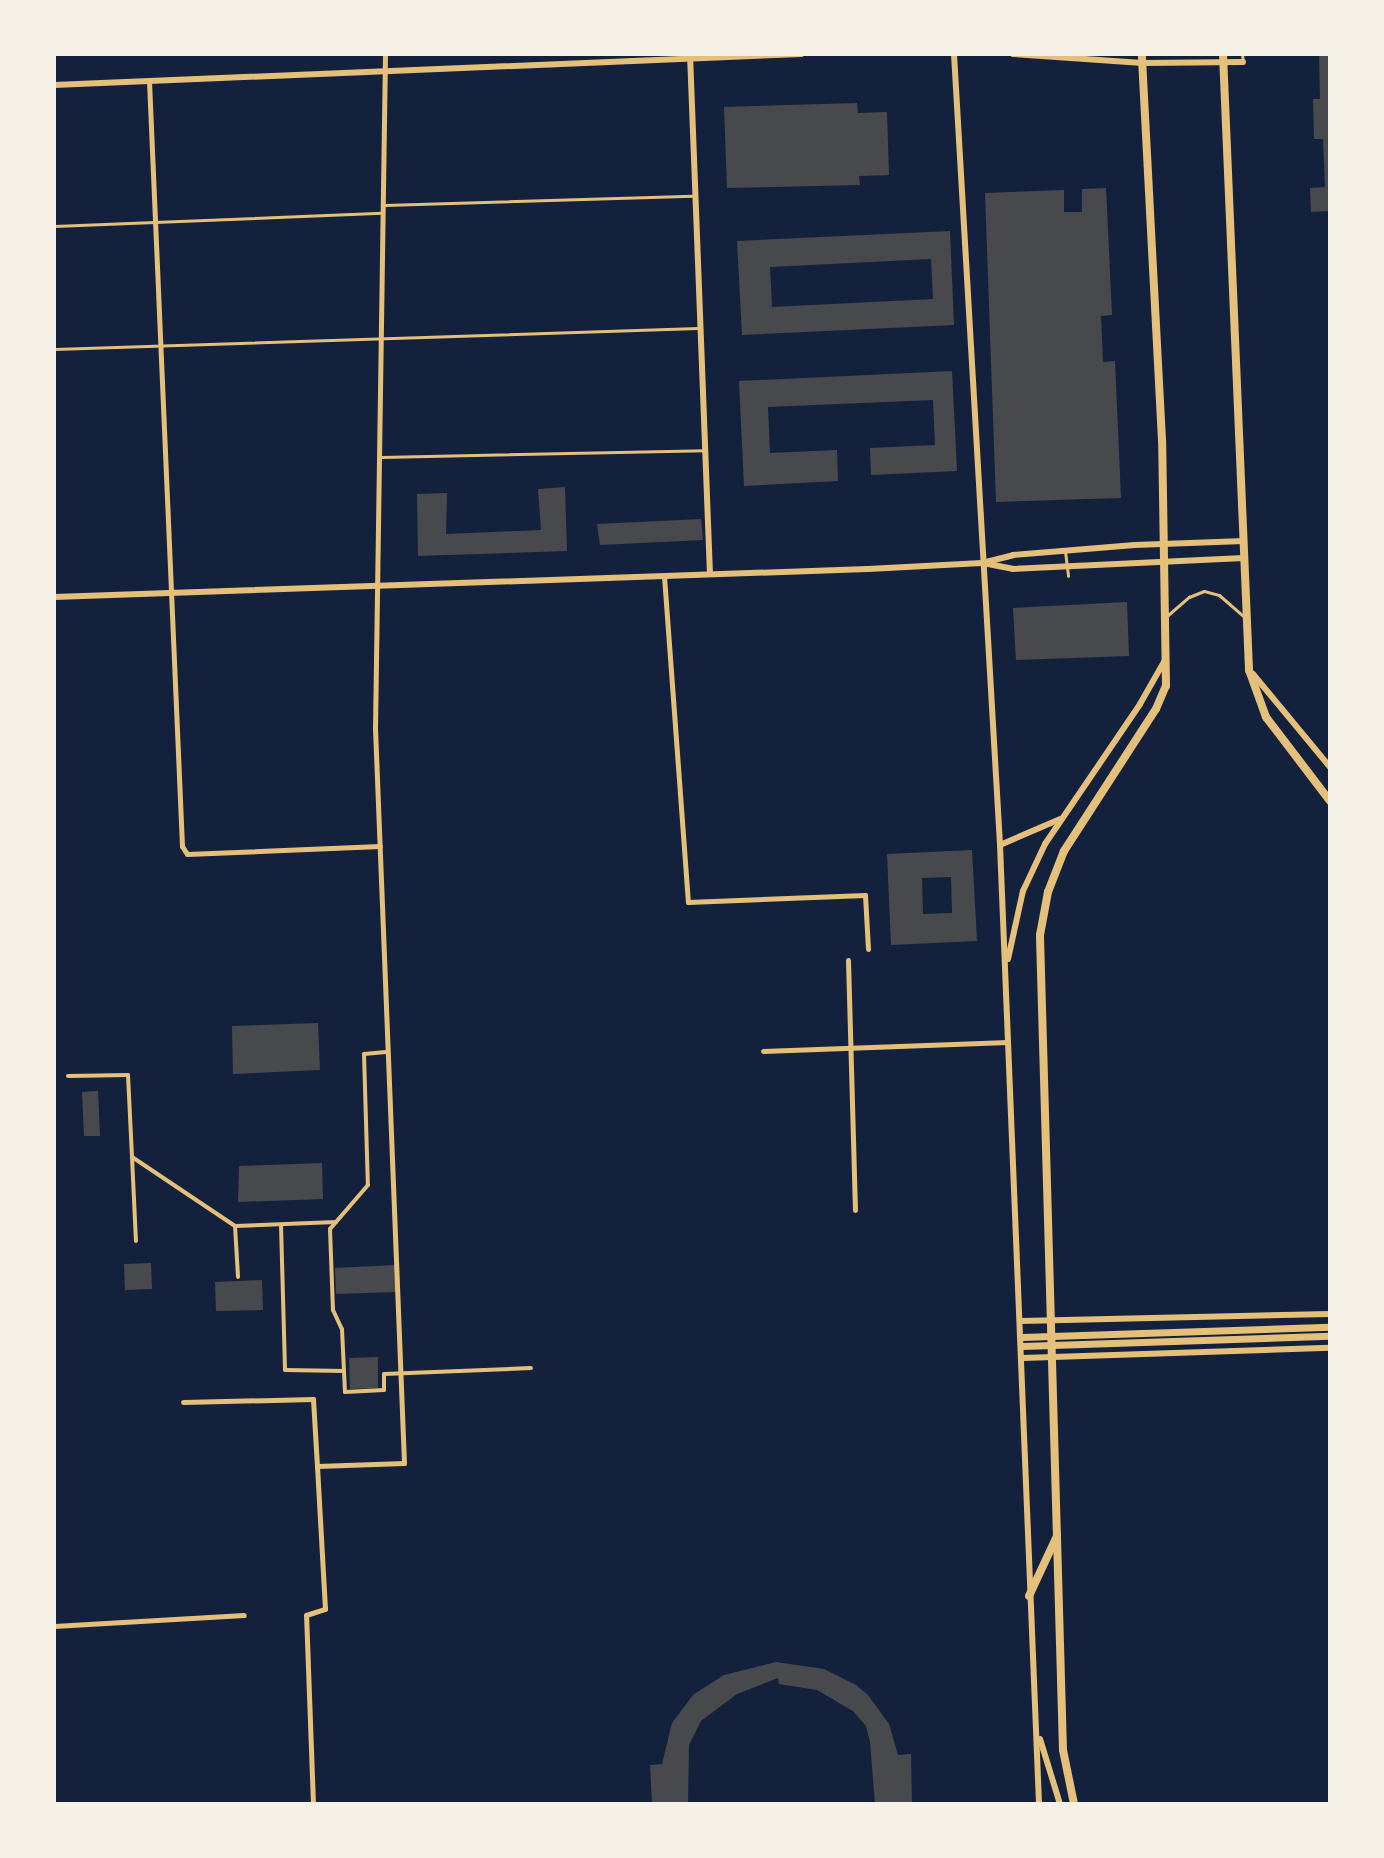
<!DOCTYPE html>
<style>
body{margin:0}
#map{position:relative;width:1384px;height:1858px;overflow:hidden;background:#14213d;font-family:"Exo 2",sans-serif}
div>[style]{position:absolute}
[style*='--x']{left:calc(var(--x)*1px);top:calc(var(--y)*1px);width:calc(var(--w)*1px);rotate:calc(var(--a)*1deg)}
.building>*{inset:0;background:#48494c}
.service>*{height:3px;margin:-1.5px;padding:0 1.5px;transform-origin:1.5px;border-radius:1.5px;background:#e5c07b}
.pedestrian>*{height:4px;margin:-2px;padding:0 2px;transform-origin:2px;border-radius:2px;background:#e5c07b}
.minor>*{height:5px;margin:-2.5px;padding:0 2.5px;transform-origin:2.5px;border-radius:2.5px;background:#e5c07b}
.tertiary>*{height:6px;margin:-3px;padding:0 3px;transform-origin:3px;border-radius:3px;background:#e5c07b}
.secondary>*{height:7px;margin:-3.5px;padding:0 3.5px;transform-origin:3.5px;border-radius:3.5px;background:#e5c07b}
.primary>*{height:8px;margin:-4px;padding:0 4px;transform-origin:4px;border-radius:4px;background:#e5c07b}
span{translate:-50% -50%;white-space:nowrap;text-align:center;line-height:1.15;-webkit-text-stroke:6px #f6f1e7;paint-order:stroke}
.frame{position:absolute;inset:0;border:56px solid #f6f1e7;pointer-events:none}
</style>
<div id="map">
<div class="building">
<div style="clip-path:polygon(1319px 54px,1330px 54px,1330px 211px,1311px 212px,1310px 188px,1325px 187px,1323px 139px,1314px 139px,1313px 99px,1320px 99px)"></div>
<div style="clip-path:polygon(857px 103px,858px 113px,887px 112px,889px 175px,859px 176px,860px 185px,727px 188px,724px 107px)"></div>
<div style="clip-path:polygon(1106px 188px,1112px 315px,1101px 316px,1103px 362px,1115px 361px,1121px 498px,996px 502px,985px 193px,1064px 190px,1064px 212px,1082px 212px,1082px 189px)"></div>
<div style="clip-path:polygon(evenodd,950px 231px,954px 325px,742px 335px,737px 241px,950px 231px,931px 259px,933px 299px,772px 307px,770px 267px,931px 259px)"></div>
<div style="clip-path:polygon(952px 371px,957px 471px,871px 475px,870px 448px,935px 445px,933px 400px,768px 407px,770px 453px,837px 450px,838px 481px,744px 486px,739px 381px)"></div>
<div style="clip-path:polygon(565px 487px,567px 551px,418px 556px,417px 494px,447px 493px,446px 534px,541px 530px,538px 489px)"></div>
<div style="clip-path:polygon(701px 519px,703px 540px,600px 545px,597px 524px)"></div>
<div style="clip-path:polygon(1127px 602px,1129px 656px,1016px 660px,1013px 608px)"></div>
<div style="clip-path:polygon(evenodd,972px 850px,977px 941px,891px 945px,887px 854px,972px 850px,951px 877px,952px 913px,923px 914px,922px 878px,951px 877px)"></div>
<div style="clip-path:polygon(318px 1023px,320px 1070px,233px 1074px,232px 1026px)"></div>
<div style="clip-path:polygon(98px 1091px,100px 1136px,84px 1136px,82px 1092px)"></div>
<div style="clip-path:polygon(322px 1163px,323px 1199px,238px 1202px,239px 1166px)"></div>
<div style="clip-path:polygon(151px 1263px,152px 1289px,125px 1290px,124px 1264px)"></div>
<div style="clip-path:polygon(396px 1265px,396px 1292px,336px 1294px,335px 1268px)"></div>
<div style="clip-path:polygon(262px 1280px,263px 1310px,216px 1311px,215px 1282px)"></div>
<div style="clip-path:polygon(378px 1357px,378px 1388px,350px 1389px,349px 1358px)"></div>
<div style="clip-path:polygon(776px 1662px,824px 1669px,856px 1685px,868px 1695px,889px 1724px,898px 1755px,911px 1754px,912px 1804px,875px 1804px,870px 1742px,866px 1726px,853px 1711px,817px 1690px,779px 1684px,778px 1678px,737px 1694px,701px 1721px,689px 1745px,688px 1804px,652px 1804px,650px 1765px,662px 1764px,672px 1723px,693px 1695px,724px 1675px)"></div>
</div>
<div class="service">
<div style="--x:1242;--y:54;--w:8;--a:83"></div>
<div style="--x:385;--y:205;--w:308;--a:-1.7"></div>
<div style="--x:54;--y:226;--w:328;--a:-2.3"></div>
<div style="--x:54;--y:349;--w:644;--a:-1.87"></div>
<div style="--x:381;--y:457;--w:324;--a:-1.2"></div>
<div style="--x:1065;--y:551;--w:25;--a:83"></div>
<div style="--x:1168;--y:615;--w:28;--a:-41"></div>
<div style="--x:1189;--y:597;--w:16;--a:-22"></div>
<div style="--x:1204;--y:591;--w:16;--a:15"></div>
<div style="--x:1219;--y:595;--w:33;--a:41"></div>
</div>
<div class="pedestrian">
<div style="--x:386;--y:1052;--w:22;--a:175"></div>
<div style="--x:364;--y:1054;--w:131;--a:88.3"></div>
<div style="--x:368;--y:1185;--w:58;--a:130.8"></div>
<div style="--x:330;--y:1229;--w:81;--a:87.9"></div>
<div style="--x:333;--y:1310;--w:21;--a:65"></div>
<div style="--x:342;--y:1329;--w:63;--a:87.3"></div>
<div style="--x:345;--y:1392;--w:39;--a:-3"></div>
<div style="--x:384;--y:1390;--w:16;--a:-90"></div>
<div style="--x:384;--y:1374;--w:147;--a:-2.3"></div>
<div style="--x:68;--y:1076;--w:60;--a:-1"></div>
<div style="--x:128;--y:1075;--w:82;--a:87.2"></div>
<div style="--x:132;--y:1157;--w:124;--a:33.8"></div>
<div style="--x:235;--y:1226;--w:101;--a:-2.3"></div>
<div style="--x:132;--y:1157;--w:84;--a:87.3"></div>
<div style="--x:281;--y:1225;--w:145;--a:88.4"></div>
<div style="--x:285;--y:1370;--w:59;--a:1"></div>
<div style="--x:235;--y:1226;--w:51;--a:86.6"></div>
</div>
<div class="minor">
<div style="--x:149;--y:81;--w:766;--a:87.53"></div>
<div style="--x:182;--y:846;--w:9;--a:58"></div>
<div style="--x:187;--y:854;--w:193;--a:-2.4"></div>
<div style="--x:664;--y:576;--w:327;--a:85.8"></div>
<div style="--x:688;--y:902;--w:177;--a:-2.3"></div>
<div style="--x:865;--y:895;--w:54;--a:86.8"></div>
<div style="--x:848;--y:960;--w:250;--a:88.4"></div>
<div style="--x:763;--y:1051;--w:245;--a:-2.1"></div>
<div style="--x:183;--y:1402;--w:130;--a:-1.3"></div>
<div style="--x:313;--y:1399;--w:67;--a:86.6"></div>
<div style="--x:54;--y:1626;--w:190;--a:-3.3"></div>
<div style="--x:313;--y:1804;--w:189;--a:-92.1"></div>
<div style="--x:306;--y:1615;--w:20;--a:-18"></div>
<div style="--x:325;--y:1609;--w:143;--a:-93.2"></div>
<div style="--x:317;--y:1466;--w:87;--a:-2"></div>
<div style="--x:404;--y:1463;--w:735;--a:-92.26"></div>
<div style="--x:375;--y:729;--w:675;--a:-89.15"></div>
</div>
<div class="tertiary">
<div style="--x:690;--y:54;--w:520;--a:87.8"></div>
<div style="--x:954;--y:54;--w:792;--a:86.67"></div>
<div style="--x:1000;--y:845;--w:960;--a:87.67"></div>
<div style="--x:1013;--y:54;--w:130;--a:4"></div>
<div style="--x:1143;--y:63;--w:100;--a:-0.6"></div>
<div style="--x:54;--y:85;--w:748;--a:-2.38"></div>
<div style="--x:988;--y:564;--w:25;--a:11"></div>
<div style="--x:1013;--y:569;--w:231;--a:-2.7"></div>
<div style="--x:54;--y:597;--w:814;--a:-1.97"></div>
<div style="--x:868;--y:569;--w:114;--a:-3"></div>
<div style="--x:982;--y:563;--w:32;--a:-14"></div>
<div style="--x:1013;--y:555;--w:122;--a:-4.7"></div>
<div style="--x:1135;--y:545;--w:109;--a:-2.1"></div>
<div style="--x:1253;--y:674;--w:121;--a:50.4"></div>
<div style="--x:1000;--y:845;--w:65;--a:-23.4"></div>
<div style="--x:1008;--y:959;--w:70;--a:-77.6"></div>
<div style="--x:1023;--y:891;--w:52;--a:-64.9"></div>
<div style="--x:1045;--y:844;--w:169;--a:-55.8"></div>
<div style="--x:1140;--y:704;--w:51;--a:-60.4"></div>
<div style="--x:1021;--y:1321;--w:309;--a:-1.3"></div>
<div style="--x:1023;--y:1358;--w:307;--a:-1.9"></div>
<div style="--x:1040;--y:1739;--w:68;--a:72.9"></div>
</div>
<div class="secondary">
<div style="--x:1022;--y:1337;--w:308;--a:-1.9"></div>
<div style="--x:1022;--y:1346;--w:308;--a:-1.9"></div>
</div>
<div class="primary">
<div style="--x:1223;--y:54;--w:617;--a:87.58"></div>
<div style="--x:1249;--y:670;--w:50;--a:70.1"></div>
<div style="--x:1266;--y:717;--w:106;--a:52.7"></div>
<div style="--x:1029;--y:1596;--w:66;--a:-65"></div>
<div style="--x:1074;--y:1804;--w:55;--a:-101.5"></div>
<div style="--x:1063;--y:1750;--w:815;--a:-91.62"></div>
<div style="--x:1040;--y:935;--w:44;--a:-79.5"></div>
<div style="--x:1048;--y:892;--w:44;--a:-68.7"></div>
<div style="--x:1064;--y:851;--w:169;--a:-57.1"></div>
<div style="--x:1156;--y:709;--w:25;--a:-67"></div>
<div style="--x:1166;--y:686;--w:246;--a:-90.9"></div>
<div style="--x:1162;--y:440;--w:387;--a:-93"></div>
</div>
<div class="frame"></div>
</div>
